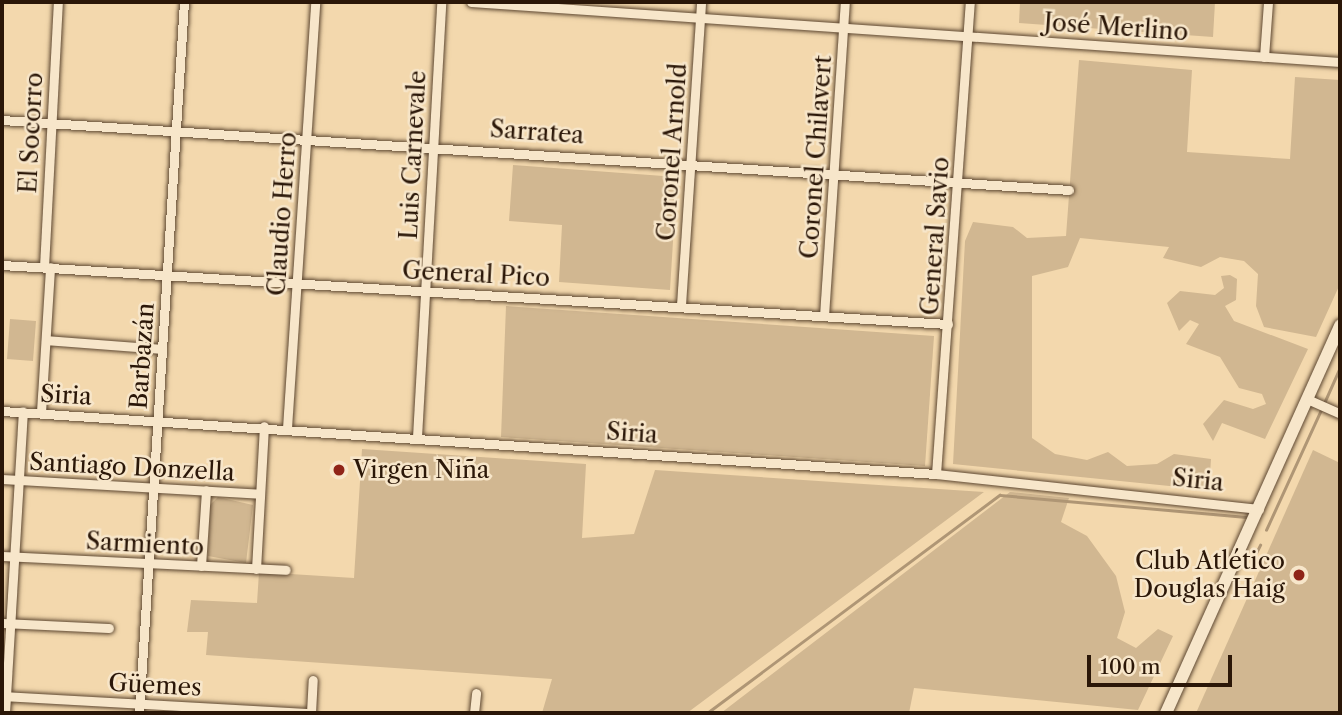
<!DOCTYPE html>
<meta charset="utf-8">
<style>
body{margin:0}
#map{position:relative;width:1342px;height:715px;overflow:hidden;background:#f3d8ad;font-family:"Libre Caslon Text",serif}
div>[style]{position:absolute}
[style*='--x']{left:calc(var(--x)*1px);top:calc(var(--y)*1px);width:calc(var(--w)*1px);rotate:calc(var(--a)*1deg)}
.green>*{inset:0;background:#d1b791}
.stream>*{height:2.5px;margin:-1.25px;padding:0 1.25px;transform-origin:1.25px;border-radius:1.25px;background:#af9675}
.roads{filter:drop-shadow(0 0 2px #5d4731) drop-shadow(0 0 2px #5d4731)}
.minor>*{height:9px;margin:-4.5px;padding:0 4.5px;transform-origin:4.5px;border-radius:4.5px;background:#f7e6ca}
.secondary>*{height:12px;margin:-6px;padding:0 6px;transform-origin:6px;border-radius:6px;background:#f7e6ca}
.dots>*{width:19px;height:19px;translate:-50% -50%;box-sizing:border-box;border:4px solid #f7e6ca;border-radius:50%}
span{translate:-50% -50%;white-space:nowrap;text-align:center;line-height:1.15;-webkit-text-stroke:5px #f7e6ca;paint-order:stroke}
.street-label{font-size:24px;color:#2b1708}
.poi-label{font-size:24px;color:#2b1708}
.left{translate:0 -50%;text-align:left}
.right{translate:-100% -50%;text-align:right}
.frame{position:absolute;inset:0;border:4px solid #2b1708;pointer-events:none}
.scale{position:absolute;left:1087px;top:655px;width:145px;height:32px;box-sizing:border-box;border:4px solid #2b1708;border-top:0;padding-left:9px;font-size:21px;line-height:24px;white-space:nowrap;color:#2b1708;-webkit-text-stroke:5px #f7e6ca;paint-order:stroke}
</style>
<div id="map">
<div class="green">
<div style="clip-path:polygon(1020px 2px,1215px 2px,1213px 37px,1019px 23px)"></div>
<div style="clip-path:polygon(1079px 60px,1192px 70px,1187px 152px,1290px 159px,1295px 77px,1340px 80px,1340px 284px,1316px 337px,1264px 327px,1256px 306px,1258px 274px,1244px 261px,1220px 257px,1201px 267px,1163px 258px,1169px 247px,1080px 238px,1068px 267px,1032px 276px,1032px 438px,1055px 454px,1087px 460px,1108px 452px,1127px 466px,1157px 464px,1174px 454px,1211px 459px,1209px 490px,953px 464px,965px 241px,973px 222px,1013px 227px,1027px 238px,1066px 236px)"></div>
<div style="clip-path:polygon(513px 165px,677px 177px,670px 290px,559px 282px,562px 225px,509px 221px)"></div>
<div style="clip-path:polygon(1230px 275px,1237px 279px,1236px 300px,1225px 306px,1234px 321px,1308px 349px,1265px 439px,1222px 423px,1213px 441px,1203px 424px,1224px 400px,1253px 409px,1266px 404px,1262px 394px,1239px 388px,1220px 357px,1186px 344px,1199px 324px,1190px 320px,1179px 331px,1167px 303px,1180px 291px,1215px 295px,1224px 288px,1221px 276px)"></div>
<div style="clip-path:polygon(506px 306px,934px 336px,925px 466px,501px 437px)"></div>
<div style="clip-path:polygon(10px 319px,36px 321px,33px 361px,7px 359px)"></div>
<div style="clip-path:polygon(362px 449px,586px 464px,582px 538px,634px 534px,655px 470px,984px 492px,687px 713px,542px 713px,552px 679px,206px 655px,208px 632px,187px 632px,191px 600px,257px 603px,259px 572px,354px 578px)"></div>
<div style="clip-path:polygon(1313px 450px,1340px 463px,1340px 713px,1196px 713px)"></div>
<div style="clip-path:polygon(1010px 492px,1069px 498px,1061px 522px,1087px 536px,1116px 576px,1125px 612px,1117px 638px,1136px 648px,1158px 629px,1173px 636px,1138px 710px,914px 688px,909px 713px,721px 713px)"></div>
<div style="clip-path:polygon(218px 497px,253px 505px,246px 563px,208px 556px,210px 505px)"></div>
</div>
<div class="stream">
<div style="--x:1325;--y:401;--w:37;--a:-66"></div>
<div style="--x:1266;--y:530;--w:132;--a:-65.4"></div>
<div style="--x:1256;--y:553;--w:9;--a:-63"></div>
<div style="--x:707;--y:713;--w:365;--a:-36.7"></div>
<div style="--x:1000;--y:495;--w:247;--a:5.1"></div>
</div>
<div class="roads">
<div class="minor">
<div style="--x:471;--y:2;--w:871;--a:3.95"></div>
<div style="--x:1264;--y:57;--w:55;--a:-85.8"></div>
<div style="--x:2;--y:120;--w:1069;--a:3.75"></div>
<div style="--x:2;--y:265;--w:948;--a:3.57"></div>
<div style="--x:44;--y:267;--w:265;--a:-87"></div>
<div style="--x:681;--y:305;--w:304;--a:-86.2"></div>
<div style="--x:824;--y:316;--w:315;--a:-86.2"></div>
<div style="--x:46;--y:340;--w:116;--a:4.4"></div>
<div style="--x:1307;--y:399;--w:36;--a:24"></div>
<div style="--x:2;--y:411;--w:936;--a:3.86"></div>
<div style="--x:936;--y:474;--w:325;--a:6.2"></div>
<div style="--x:41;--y:412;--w:145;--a:-86.4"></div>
<div style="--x:287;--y:428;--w:427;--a:-86.2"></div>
<div style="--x:417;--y:437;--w:436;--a:-86.8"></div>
<div style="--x:936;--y:474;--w:473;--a:-85.9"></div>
<div style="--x:2;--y:479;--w:258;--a:3.3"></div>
<div style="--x:2;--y:556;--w:284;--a:2.8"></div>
<div style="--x:201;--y:566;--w:76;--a:-86.2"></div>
<div style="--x:256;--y:569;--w:143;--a:-86.8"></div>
<div style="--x:2;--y:623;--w:107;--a:2.7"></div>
<div style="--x:2;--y:696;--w:305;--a:3.2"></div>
<div style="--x:5;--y:713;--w:302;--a:-86.6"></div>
<div style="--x:139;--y:713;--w:712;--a:-86.38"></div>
<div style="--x:311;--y:713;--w:33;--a:-87"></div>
<div style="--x:474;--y:713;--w:20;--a:-84"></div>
</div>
<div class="secondary">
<div style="--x:1166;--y:713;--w:425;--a:-65.8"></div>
</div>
</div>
<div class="dots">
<div style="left:339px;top:470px;background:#8f2418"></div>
<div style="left:1299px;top:575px;background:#8f2418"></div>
</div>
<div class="street-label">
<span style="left:1116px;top:27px;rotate:4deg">José Merlino</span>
<span style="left:537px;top:132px;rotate:4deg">Sarratea</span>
<span style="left:31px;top:133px;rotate:-87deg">El Socorro</span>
<span style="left:672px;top:152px;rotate:-86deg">Coronel Arnold</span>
<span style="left:413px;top:155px;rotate:-87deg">Luis Carnevale</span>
<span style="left:816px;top:157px;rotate:-86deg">Coronel Chilavert</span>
<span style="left:282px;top:214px;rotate:-86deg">Claudio Herro</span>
<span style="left:935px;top:236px;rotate:-86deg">General Savio</span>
<span style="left:476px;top:274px;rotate:3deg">General Pico</span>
<span style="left:142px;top:356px;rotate:-86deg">Barbazán</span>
<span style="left:66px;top:395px;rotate:3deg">Siria</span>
<span style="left:632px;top:433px;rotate:4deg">Siria</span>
<span style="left:132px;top:467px;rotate:3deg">Santiago Donzella</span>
<span style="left:1198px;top:480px;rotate:6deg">Siria</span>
<span style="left:145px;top:544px;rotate:3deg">Sarmiento</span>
<span style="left:155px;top:685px;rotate:3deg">Güemes</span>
</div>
<div class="poi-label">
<span class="left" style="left:353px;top:470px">Virgen Niña</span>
<span class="right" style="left:1285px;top:575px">Club Atlético<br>Douglas Haig</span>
</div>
<div class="frame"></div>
<div class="scale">100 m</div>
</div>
